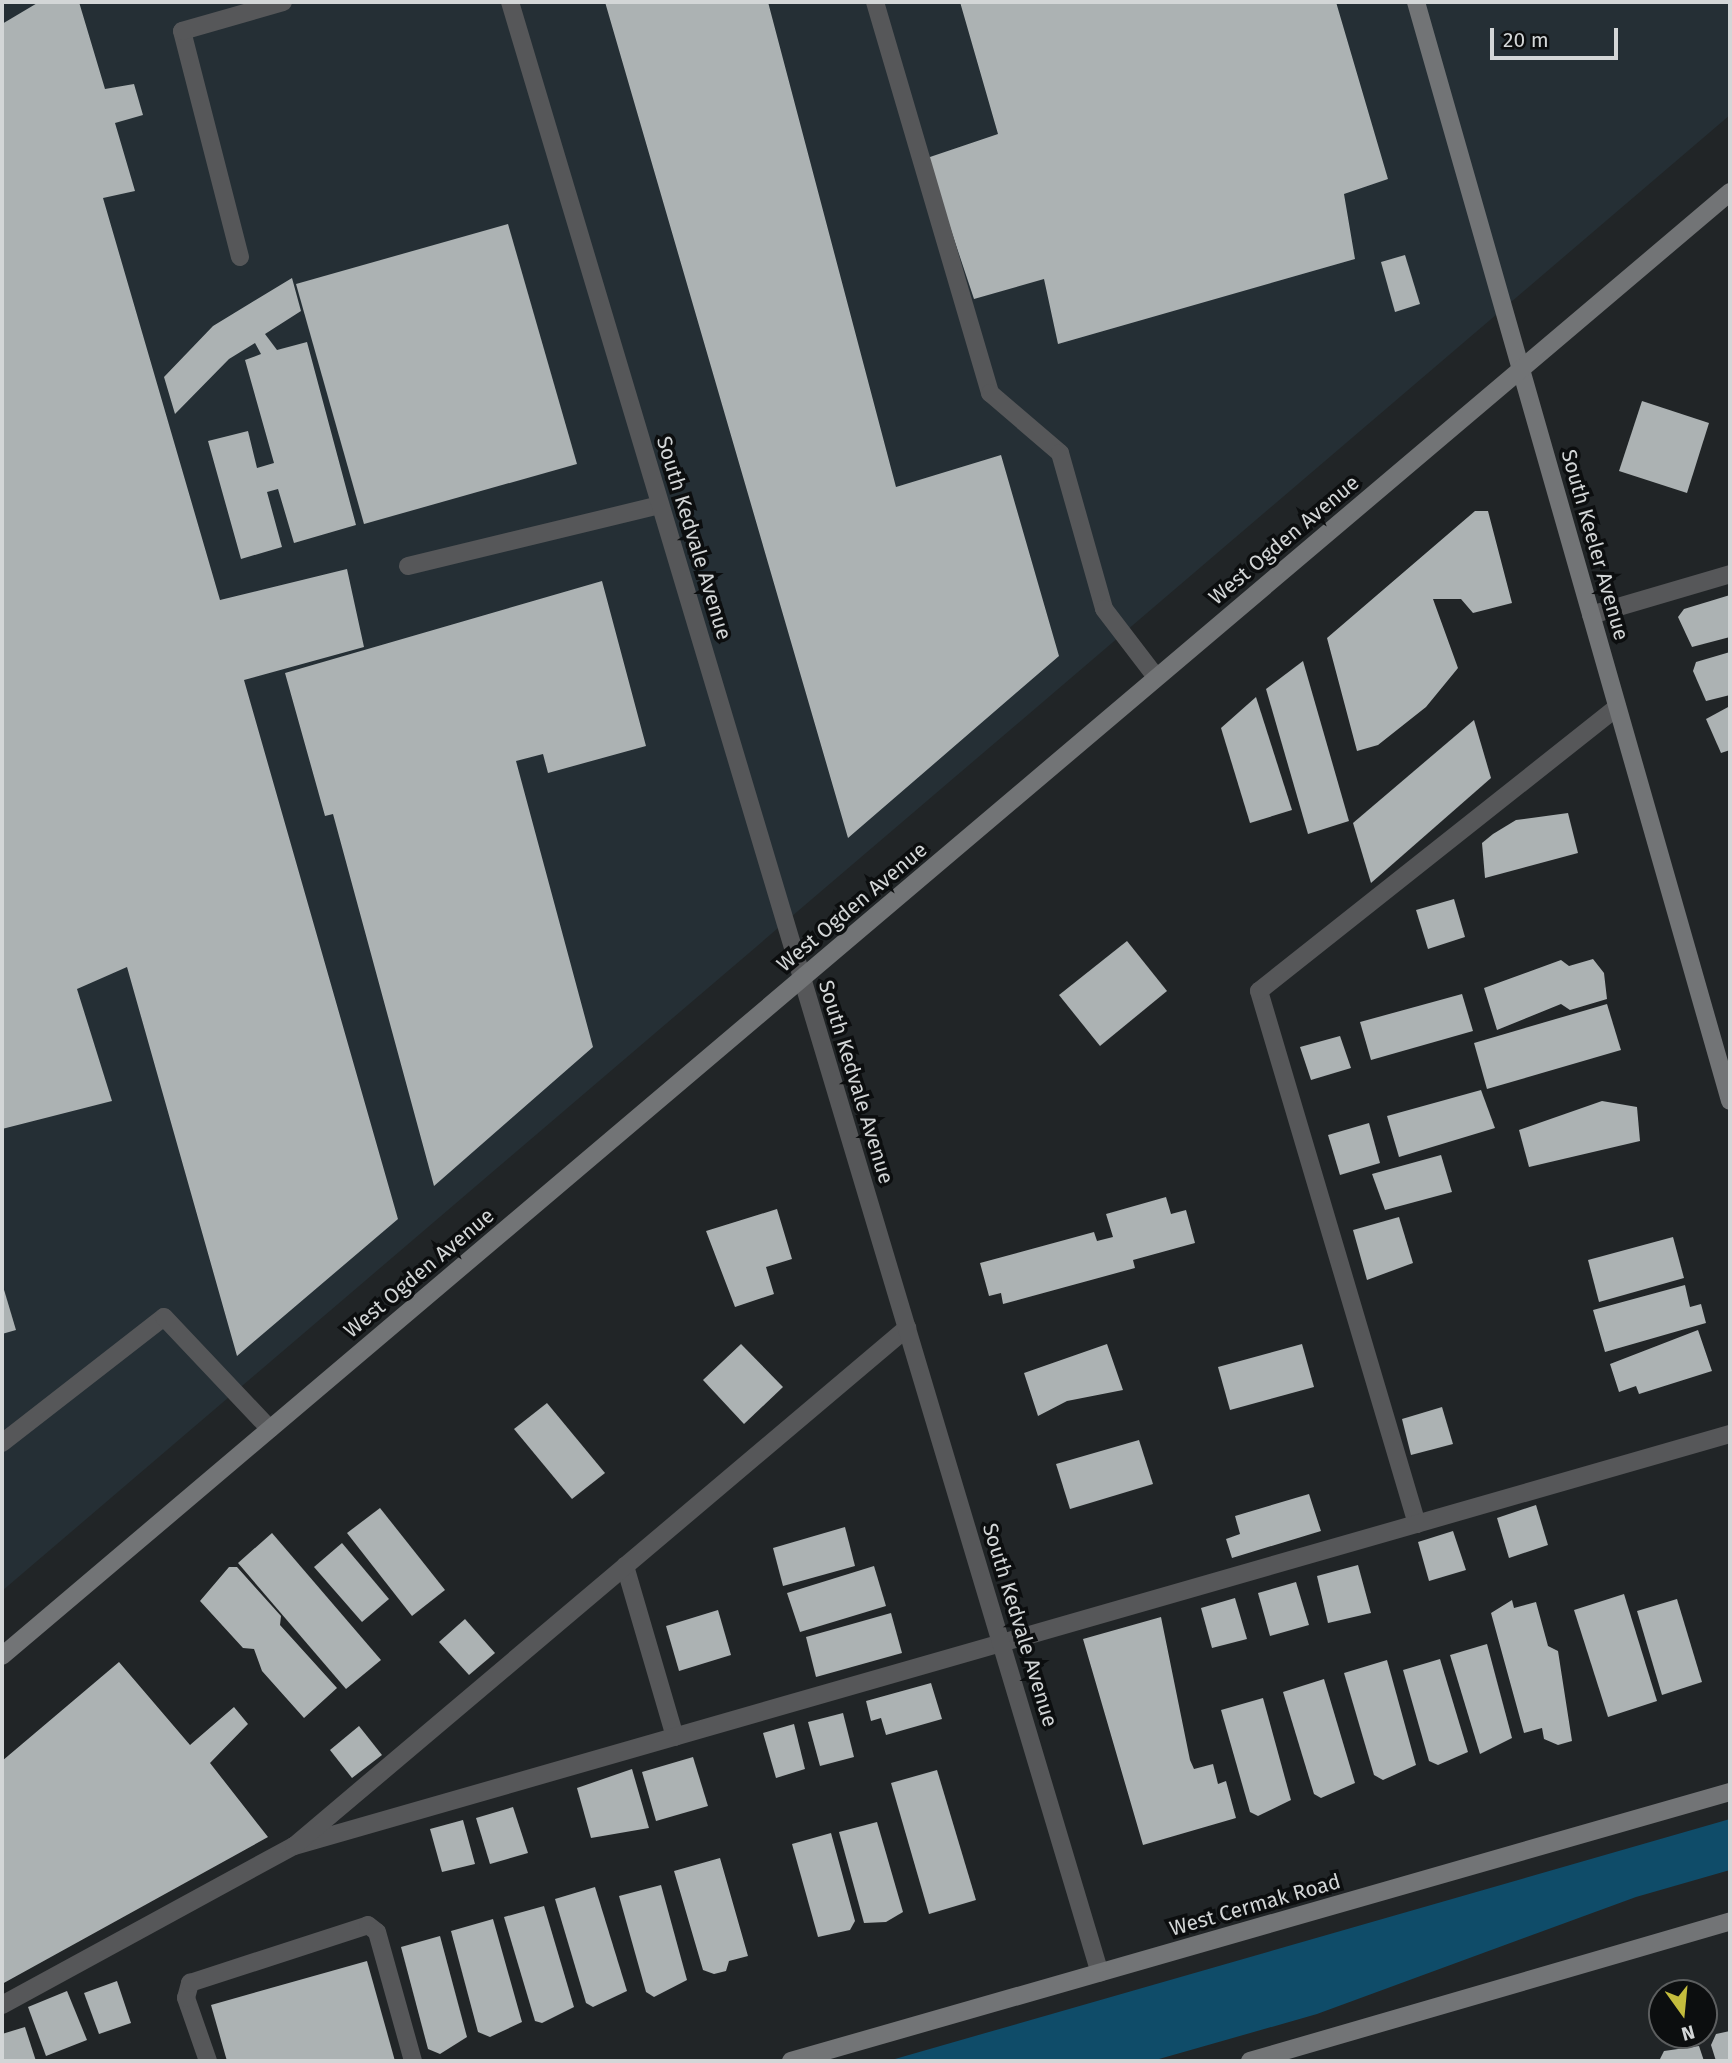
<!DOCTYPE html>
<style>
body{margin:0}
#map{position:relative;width:1732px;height:2063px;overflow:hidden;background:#212527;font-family:"Fira Sans",sans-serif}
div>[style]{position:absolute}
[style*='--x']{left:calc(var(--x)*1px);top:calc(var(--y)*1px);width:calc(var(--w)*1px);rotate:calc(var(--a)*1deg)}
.built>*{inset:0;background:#252f35}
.green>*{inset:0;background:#0f4c69}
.building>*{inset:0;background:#acb2b3}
.lane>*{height:18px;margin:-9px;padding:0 9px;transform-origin:9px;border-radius:9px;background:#565759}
.street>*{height:18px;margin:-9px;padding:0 9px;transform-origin:9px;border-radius:9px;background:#565759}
.secondary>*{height:18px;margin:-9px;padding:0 9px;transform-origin:9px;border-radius:9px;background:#727476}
span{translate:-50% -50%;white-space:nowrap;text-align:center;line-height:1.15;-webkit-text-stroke:7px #0c0e0f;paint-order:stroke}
.street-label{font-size:21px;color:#d3d6d7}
.frame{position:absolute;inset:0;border:4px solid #d3d6d7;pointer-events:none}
.north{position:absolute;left:1648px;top:1979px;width:70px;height:70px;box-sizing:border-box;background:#0c0e0f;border:2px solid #5c5e5f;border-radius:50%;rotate:165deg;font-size:19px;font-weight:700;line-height:28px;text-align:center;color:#d3d6d7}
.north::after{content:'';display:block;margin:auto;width:24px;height:32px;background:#c4bc3d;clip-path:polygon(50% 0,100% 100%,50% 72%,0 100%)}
.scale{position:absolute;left:1490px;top:28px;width:128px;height:32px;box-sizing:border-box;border:4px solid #d3d6d7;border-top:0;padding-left:9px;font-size:21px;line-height:24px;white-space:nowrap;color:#d3d6d7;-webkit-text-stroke:5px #0c0e0f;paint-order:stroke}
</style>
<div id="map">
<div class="built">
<div style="clip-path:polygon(2px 2px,1730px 2px,1730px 115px,2px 1591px)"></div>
</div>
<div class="green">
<div style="clip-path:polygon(1730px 1819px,1730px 1870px,1636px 1897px,1317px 2014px,1152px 2061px,888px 2061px)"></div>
</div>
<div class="building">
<div style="clip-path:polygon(39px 2px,79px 2px,105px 89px,134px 84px,143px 115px,115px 123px,135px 191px,103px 198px,220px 600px,347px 569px,364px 647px,244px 680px,398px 1219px,237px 1356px,127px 967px,77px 989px,112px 1101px,2px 1129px,2px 24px)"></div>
<div style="clip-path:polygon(605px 2px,768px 2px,896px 487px,1001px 455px,1059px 656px,848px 838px)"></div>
<div style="clip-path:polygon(960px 2px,1336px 2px,1388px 179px,1344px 194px,1355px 259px,1058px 344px,1044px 279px,974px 299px,927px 158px,998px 134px)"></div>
<div style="clip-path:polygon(508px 224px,577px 464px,364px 524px,296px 284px)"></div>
<div style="clip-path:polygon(1405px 255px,1420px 304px,1395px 312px,1381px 262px)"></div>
<div style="clip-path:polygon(292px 278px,301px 311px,265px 334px,277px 350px,307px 342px,356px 525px,294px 543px,278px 489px,267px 492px,282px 547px,241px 559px,208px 441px,248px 431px,257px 468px,274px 463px,245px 360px,261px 354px,255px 343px,229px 359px,175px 414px,164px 377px,213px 326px)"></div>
<div style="clip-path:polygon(1642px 401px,1709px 423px,1687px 493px,1619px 471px)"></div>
<div style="clip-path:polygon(1475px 511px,1488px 511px,1512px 603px,1473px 613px,1461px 599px,1433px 599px,1458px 668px,1426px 707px,1378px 745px,1357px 751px,1327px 638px)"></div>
<div style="clip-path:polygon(602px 581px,646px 746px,548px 773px,543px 754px,516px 761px,593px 1047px,434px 1186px,333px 814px,325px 816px,285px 673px)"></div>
<div style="clip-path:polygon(1730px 595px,1730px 637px,1692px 647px,1678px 617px,1684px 609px)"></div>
<div style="clip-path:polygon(1730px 652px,1730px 695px,1706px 701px,1693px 671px,1696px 662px)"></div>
<div style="clip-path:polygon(1303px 661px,1349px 821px,1308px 834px,1266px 689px)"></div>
<div style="clip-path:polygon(1256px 697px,1292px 810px,1250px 823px,1221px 728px)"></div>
<div style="clip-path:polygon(1730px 706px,1730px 750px,1721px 753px,1706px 719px)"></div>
<div style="clip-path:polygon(1474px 720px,1491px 778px,1371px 883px,1353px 823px)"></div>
<div style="clip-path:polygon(1568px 813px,1578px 853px,1485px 878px,1482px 843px,1493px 834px,1516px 820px)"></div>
<div style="clip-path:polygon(1454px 899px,1465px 937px,1428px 949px,1416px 910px)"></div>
<div style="clip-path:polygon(1127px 941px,1167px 991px,1100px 1046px,1059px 995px)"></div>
<div style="clip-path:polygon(1593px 959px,1604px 973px,1607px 999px,1570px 1010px,1561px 1004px,1497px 1030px,1484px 988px,1561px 960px,1569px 966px)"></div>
<div style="clip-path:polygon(1462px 994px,1473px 1031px,1371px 1060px,1360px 1022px)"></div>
<div style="clip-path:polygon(1607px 1004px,1621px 1050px,1487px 1089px,1474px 1043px)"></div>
<div style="clip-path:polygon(1340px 1036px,1351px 1068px,1311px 1080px,1300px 1047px)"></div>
<div style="clip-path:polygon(1481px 1090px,1495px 1128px,1399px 1157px,1387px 1116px)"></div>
<div style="clip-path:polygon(1602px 1101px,1637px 1107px,1640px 1141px,1529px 1167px,1519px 1130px)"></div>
<div style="clip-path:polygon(1369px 1123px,1380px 1163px,1340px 1175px,1328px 1135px)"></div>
<div style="clip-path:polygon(1441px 1155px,1452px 1192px,1385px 1210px,1372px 1174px)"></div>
<div style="clip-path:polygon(1166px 1197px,1171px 1214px,1186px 1210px,1195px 1243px,1133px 1260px,1135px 1268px,1003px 1304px,1001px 1293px,989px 1296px,980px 1263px,1094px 1232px,1097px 1241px,1113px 1237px,1106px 1214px)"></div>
<div style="clip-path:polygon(777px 1209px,792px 1259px,766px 1267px,774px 1294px,735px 1307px,706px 1231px)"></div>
<div style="clip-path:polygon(1399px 1217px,1413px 1263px,1367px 1280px,1353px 1230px)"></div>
<div style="clip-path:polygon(1673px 1237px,1684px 1278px,1599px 1302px,1588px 1260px)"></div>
<div style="clip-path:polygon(2px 1283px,16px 1330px,2px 1334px)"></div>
<div style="clip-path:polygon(1685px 1285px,1690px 1307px,1701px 1304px,1706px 1323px,1605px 1352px,1593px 1310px)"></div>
<div style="clip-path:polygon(1698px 1330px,1712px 1371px,1639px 1394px,1636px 1386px,1619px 1392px,1610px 1364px)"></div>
<div style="clip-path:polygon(741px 1344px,783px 1387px,744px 1424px,703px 1380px)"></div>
<div style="clip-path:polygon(1107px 1344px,1123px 1390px,1067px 1401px,1038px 1416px,1024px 1373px)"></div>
<div style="clip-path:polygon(1302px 1344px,1314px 1387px,1230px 1410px,1218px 1367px)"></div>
<div style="clip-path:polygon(547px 1403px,605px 1473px,572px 1499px,514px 1429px)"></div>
<div style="clip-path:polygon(1442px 1407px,1453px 1444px,1411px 1455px,1402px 1419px)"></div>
<div style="clip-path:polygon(1139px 1440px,1153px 1484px,1070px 1509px,1056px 1464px)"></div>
<div style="clip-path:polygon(1309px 1494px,1321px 1531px,1232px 1558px,1226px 1539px,1240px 1534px,1235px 1516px)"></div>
<div style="clip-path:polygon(1536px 1505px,1548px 1545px,1509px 1558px,1497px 1518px)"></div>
<div style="clip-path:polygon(380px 1508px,445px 1590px,412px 1616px,347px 1533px)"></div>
<div style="clip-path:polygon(845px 1527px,855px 1566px,783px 1586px,773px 1548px)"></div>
<div style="clip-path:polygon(1453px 1531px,1466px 1570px,1429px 1581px,1418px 1542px)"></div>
<div style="clip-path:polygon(272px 1533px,381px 1660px,346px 1689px,238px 1563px)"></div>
<div style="clip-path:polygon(342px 1543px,389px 1599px,362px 1622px,314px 1567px)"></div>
<div style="clip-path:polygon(1358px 1565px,1371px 1613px,1328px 1623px,1317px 1576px)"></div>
<div style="clip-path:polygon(874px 1566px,886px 1606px,800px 1632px,787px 1593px)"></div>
<div style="clip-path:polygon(229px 1567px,237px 1567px,281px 1616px,280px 1625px,337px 1688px,304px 1718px,262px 1671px,254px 1649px,243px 1648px,200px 1601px)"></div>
<div style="clip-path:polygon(1296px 1582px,1309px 1625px,1270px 1636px,1258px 1593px)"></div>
<div style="clip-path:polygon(1624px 1594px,1657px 1701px,1608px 1717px,1574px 1610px)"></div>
<div style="clip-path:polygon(1235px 1598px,1247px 1639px,1212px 1648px,1201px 1608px)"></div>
<div style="clip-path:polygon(1677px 1599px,1702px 1682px,1662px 1695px,1637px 1611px)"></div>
<div style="clip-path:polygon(1512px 1600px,1514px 1608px,1536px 1602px,1548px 1646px,1558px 1651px,1572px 1741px,1558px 1745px,1544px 1739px,1542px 1728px,1524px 1733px,1491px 1613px)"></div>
<div style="clip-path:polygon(718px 1610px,731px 1655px,679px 1671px,666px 1626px)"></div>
<div style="clip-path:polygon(891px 1613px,902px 1653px,816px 1677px,806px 1637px)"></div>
<div style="clip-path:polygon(1161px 1617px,1190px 1760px,1194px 1769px,1213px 1764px,1218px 1784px,1226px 1781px,1236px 1818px,1143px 1845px,1083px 1639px)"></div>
<div style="clip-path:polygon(465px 1619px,495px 1653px,469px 1675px,439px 1642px)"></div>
<div style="clip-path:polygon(1487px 1644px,1512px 1738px,1480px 1754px,1450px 1655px)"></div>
<div style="clip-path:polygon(1440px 1659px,1468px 1752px,1438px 1765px,1429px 1761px,1403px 1670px)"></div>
<div style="clip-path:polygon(1387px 1660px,1416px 1765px,1383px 1780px,1374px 1775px,1344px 1673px)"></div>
<div style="clip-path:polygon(119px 1662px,190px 1745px,234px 1707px,248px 1724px,210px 1763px,268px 1837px,2px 1984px,2px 1761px)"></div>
<div style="clip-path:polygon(1324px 1679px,1355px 1783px,1321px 1798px,1314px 1794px,1283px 1692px)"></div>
<div style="clip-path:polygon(931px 1683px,942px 1719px,886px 1735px,881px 1718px,871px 1721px,866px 1701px)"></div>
<div style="clip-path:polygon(1263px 1698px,1291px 1800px,1258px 1816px,1250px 1812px,1221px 1710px)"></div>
<div style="clip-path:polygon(843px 1713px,854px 1757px,820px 1766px,808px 1722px)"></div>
<div style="clip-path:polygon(794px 1724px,805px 1769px,776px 1778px,763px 1733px)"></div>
<div style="clip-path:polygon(359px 1726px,382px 1755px,352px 1778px,330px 1750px)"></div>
<div style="clip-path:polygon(693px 1757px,708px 1806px,656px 1821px,642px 1772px)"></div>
<div style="clip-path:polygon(632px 1769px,649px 1828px,591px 1838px,577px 1788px)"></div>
<div style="clip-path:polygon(937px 1770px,976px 1900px,929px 1914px,891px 1783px)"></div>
<div style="clip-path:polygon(513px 1807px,528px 1853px,490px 1864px,476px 1818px)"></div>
<div style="clip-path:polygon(463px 1820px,475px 1864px,442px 1872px,430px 1829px)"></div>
<div style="clip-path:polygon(877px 1822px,903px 1912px,886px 1922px,864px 1923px,839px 1832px)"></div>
<div style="clip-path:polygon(831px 1833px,855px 1921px,850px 1930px,818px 1937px,792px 1844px)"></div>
<div style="clip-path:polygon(720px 1858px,748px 1956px,729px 1961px,726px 1971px,714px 1974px,703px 1970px,674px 1871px)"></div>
<div style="clip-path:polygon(661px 1885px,687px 1980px,654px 1997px,646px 1992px,619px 1896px)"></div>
<div style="clip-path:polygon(595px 1887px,627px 1991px,593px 2007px,586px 2003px,555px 1899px)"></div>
<div style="clip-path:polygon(544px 1906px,574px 2007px,542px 2023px,535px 2021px,504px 1917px)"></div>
<div style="clip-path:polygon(493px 1919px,522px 2022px,490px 2037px,478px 2032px,451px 1931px)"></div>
<div style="clip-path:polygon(440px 1936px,467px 2037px,440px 2054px,428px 2049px,401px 1947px)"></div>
<div style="clip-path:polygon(367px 1961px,395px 2061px,227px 2061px,211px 2005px)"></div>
<div style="clip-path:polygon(117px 1981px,131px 2023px,99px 2034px,84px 1993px)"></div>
<div style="clip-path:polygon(67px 1991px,87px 2040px,46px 2056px,28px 2007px)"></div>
<div style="clip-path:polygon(25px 2027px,36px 2061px,2px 2061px,2px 2034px)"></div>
<div style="clip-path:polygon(1730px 2031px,1730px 2061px,1716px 2061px,1711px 2045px,1716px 2034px)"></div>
<div style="clip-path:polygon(1699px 2046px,1704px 2061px,1659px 2061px,1664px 2051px)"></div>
</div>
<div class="lane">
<div style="--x:875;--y:2;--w:408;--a:73.6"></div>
<div style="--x:990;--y:393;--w:92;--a:40.6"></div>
<div style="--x:1060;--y:453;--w:162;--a:74.2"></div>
<div style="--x:1104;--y:609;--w:86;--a:52.6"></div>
<div style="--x:240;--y:257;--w:233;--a:-104.4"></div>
<div style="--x:182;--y:31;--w:105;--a:-16"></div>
<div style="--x:408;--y:566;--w:259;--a:-13.6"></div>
<div style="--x:1591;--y:615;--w:145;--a:-16.4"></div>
<div style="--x:2;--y:1443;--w:205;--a:-37.9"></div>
<div style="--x:164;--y:1317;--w:154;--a:46.6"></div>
<div style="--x:1417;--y:1524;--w:556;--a:-106.51"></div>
<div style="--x:1259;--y:991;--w:457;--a:-38.4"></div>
<div style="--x:625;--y:1566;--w:178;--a:73.7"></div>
<div style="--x:294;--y:1846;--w:1494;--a:-16.01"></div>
<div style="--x:2;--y:2005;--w:332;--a:-28.6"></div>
<div style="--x:294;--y:1846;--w:803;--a:-40.2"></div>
<div style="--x:208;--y:2061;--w:67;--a:-109.2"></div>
<div style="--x:186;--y:1998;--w:16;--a:-75"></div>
<div style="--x:190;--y:1983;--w:187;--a:-18"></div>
<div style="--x:368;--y:1925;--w:11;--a:38"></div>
<div style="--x:377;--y:1932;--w:134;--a:74.4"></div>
</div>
<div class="street">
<div style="--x:510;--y:2;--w:2057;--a:73.34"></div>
</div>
<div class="secondary">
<div style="--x:1416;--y:2;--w:1143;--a:74.05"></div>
<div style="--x:2;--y:1656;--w:2265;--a:-40.27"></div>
<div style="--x:791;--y:2061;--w:977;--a:-15.99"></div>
<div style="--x:1250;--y:2061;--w:500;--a:-16.2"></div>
</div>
<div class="street-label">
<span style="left:694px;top:538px;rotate:73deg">South Kedvale Avenue</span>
<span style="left:1284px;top:540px;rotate:-40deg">West Ogden Avenue</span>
<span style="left:1595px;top:545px;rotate:74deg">South Keeler Avenue</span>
<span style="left:852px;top:907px;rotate:-40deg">West Ogden Avenue</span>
<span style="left:856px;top:1082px;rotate:73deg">South Kedvale Avenue</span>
<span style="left:419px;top:1273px;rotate:-40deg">West Ogden Avenue</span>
<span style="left:1020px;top:1625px;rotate:73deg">South Kedvale Avenue</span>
<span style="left:1255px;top:1905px;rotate:-16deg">West Cermak Road</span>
</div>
<div class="frame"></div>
<div class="north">N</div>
<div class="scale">20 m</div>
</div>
